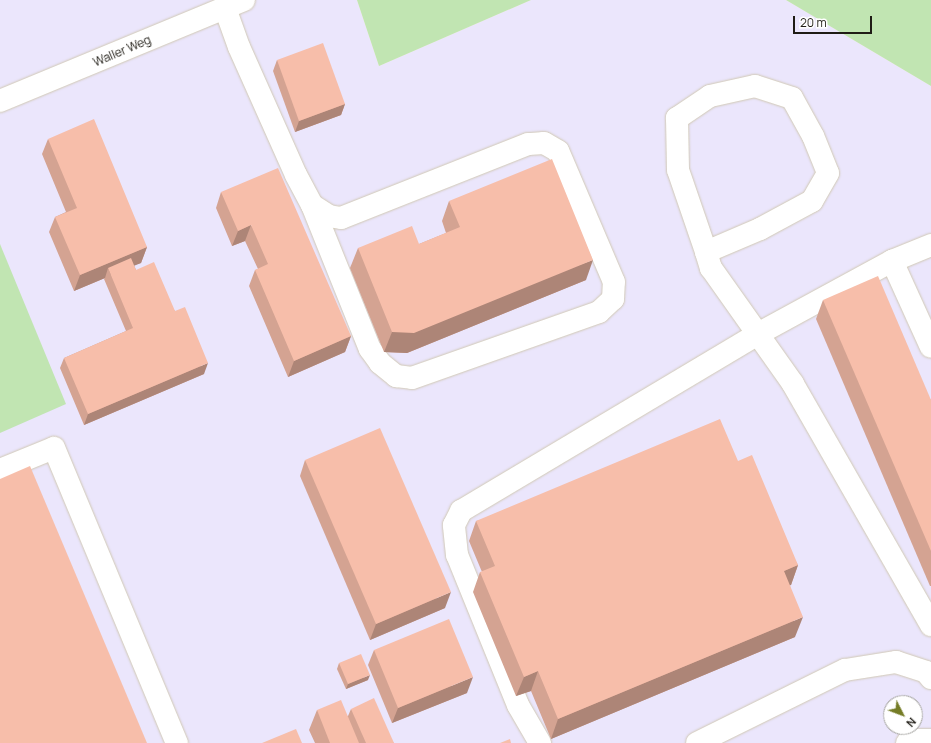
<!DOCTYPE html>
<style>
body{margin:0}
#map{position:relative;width:931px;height:743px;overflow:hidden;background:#fbf3de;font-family:Manrope,sans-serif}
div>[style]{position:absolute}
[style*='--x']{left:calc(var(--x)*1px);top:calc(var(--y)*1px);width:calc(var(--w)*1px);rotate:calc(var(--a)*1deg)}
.commercial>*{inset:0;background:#ebe6fc}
.green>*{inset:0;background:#c1e5b2}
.roads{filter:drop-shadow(0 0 1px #d0c8b4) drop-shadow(0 0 1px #d0c8b4)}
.minor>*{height:22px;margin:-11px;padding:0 11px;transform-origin:11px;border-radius:11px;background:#fff}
.wall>*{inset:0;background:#d4a392}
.shaded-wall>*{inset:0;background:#ad8577}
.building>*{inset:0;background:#f7beaa}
span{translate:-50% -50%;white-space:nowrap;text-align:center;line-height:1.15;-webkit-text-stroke:3.5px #fff;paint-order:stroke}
.street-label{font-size:12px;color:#1f1c15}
.north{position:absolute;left:883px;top:695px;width:40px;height:40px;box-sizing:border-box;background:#fff;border:1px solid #a5a4a1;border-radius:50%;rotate:132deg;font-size:11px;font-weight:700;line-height:16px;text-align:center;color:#1f1c15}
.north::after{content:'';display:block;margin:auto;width:14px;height:18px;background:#757c26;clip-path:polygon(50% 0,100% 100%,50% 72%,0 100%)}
.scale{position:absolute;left:793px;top:16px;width:79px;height:18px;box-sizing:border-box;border:2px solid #1f1c15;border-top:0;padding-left:5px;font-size:12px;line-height:14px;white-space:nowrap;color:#1f1c15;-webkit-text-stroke:3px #fff;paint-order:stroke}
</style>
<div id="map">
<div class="commercial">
<div style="clip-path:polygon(evenodd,0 0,357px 0,379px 66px,531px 0,786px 0,931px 86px,931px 743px,0 743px,0 0,891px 703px,915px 703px,915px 727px,891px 727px,891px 703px)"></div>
</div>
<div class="green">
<div style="clip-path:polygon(357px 0,531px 0,379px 66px)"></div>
<div style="clip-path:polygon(786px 0,931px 0,931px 86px)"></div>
<div style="clip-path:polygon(0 244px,66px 404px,0 433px)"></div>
</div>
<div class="roads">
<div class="minor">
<div style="--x:225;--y:8;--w:41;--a:70.3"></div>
<div style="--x:239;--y:47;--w:140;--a:66"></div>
<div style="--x:296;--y:175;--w:34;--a:62"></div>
<div style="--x:312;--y:205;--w:155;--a:68.1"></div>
<div style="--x:370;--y:349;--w:17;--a:54"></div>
<div style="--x:380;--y:363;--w:21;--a:39"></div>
<div style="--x:396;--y:376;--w:16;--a:7"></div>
<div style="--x:412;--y:378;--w:198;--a:-19.4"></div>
<div style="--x:599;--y:312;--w:19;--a:-43"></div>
<div style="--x:613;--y:299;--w:17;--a:-87"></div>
<div style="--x:614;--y:282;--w:142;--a:-113.1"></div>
<div style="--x:558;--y:151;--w:16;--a:-150"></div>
<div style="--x:544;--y:143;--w:16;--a:176"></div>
<div style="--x:528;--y:144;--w:201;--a:158.4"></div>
<div style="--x:341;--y:218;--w:12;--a:-171"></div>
<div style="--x:329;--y:216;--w:20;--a:-147"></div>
<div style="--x:0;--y:101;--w:264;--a:-22.5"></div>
<div style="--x:706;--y:252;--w:59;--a:-23.1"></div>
<div style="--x:760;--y:229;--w:59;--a:-28.3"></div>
<div style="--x:812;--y:201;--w:32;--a:-60"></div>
<div style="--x:828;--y:173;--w:40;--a:-112"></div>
<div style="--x:813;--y:136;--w:43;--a:-118.9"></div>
<div style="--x:792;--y:98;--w:39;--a:-162"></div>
<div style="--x:755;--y:86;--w:46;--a:167.5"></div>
<div style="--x:710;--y:96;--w:40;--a:146"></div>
<div style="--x:677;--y:118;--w:52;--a:88.9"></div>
<div style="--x:678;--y:170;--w:87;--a:71.1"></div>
<div style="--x:706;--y:252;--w:17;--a:73"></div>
<div style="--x:711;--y:268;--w:142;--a:54.7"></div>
<div style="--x:793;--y:384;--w:278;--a:60.2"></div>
<div style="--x:892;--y:261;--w:94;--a:65.6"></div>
<div style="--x:0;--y:470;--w:58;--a:-22.2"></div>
<div style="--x:54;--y:448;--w:320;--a:67.4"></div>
<div style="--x:540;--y:743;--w:44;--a:-120.1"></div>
<div style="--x:518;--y:705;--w:162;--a:-112.1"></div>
<div style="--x:457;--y:555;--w:30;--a:-96"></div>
<div style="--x:454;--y:525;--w:16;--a:-63"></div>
<div style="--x:461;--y:511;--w:344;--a:-30.8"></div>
<div style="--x:756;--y:335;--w:155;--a:-28.6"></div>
<div style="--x:892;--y:261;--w:42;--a:-22.3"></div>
<div style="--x:697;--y:743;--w:165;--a:-26.3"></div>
<div style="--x:845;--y:670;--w:52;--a:-8.9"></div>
<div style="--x:896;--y:662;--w:32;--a:18"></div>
<div style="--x:926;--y:672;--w:8;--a:50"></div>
<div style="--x:907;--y:743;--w:8;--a:-23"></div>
<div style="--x:914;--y:740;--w:17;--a:0"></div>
</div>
</div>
<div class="wall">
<div style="clip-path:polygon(277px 60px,345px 104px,341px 115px,295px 132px,273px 71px)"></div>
<div style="clip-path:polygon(48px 139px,147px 247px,141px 263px,134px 265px,136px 270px,175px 311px,204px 374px,84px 425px,60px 368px,64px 358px,126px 331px,104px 279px,105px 278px,74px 291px,49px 232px,55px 217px,66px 212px,42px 154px)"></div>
<div style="clip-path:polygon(221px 192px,351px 336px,345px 352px,288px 377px,249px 286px,255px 270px,258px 269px,245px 241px,232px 246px,216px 208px)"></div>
<div style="clip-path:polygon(449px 201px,586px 280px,407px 353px,384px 352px,350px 268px,358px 248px,419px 244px,446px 233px,442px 221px)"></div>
<div style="clip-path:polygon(823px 300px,931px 400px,931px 586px,930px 586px,816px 319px)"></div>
<div style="clip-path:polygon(305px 460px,445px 608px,370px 640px,300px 476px)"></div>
<div style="clip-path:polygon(738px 461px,798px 565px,791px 585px,790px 585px,795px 637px,551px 739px,531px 691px,516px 696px,473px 592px,480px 572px,482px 572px,469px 541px,476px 521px)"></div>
<div style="clip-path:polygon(374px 650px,467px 693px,392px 723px,368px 665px)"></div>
<div style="clip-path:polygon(339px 663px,368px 680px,346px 689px,337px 669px)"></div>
<div style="clip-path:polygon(351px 709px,394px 743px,315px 743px,309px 730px,317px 710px,348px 716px)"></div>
</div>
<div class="shaded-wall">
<div style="clip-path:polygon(345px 104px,341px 115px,295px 132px,299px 121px)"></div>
<div style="clip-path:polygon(251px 225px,245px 241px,232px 246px,238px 231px)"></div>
<div style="clip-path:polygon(147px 247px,141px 263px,111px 275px,108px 268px,105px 278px,74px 291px,80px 275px)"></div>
<div style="clip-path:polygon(593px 260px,586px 280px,407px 353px,384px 352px,392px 332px)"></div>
<div style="clip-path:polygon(351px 336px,345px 352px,288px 377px,294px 361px)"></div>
<div style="clip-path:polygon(208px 363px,204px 374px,84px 425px,88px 414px)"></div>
<div style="clip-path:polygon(798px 565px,791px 585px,776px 591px,784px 571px)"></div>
<div style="clip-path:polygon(451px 592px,445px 608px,370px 640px,376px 624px)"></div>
<div style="clip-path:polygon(803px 617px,795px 637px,551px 739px,558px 719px)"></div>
<div style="clip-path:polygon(538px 671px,531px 691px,516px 696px,524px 677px)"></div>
<div style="clip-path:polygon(370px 675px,368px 680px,346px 689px,348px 684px)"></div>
<div style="clip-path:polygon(473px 677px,467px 693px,392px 723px,398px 708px)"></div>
</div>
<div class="building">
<div style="clip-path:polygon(323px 43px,345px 104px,299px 121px,277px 60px)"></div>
<div style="clip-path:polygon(94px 119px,147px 247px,80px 275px,55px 217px,77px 208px,48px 139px)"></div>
<div style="clip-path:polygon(552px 159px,593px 260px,414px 333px,392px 332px,358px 248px,412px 226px,419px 244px,460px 227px,449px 201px)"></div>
<div style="clip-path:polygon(278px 168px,351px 336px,294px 361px,255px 270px,268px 264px,251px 225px,238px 231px,221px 192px)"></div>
<div style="clip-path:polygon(131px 258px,136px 270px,154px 262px,175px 311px,185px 307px,208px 363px,88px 414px,64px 358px,133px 328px,108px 268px)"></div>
<div style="clip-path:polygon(878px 276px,931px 400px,931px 551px,823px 300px)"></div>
<div style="clip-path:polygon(720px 419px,738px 461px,752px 455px,798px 565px,784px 571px,803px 617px,558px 719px,538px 671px,524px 677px,480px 572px,495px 566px,476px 521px)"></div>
<div style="clip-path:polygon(380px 428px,451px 592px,376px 624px,305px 460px)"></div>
<div style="clip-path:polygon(30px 466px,147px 743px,0 743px,0 479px)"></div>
<div style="clip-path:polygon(449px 619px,473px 677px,398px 708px,374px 650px)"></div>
<div style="clip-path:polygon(361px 654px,370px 675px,348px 684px,339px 663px)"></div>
<div style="clip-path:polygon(374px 698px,394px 743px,366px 743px,351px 709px)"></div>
<div style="clip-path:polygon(341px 700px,359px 743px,330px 743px,317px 710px)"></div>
<div style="clip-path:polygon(296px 729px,302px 743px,262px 743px)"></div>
<div style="clip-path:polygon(510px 739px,511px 743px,500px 743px)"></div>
</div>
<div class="street-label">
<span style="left:122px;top:51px;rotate:-23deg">Waller Weg</span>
</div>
<div class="north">N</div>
<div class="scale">20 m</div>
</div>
